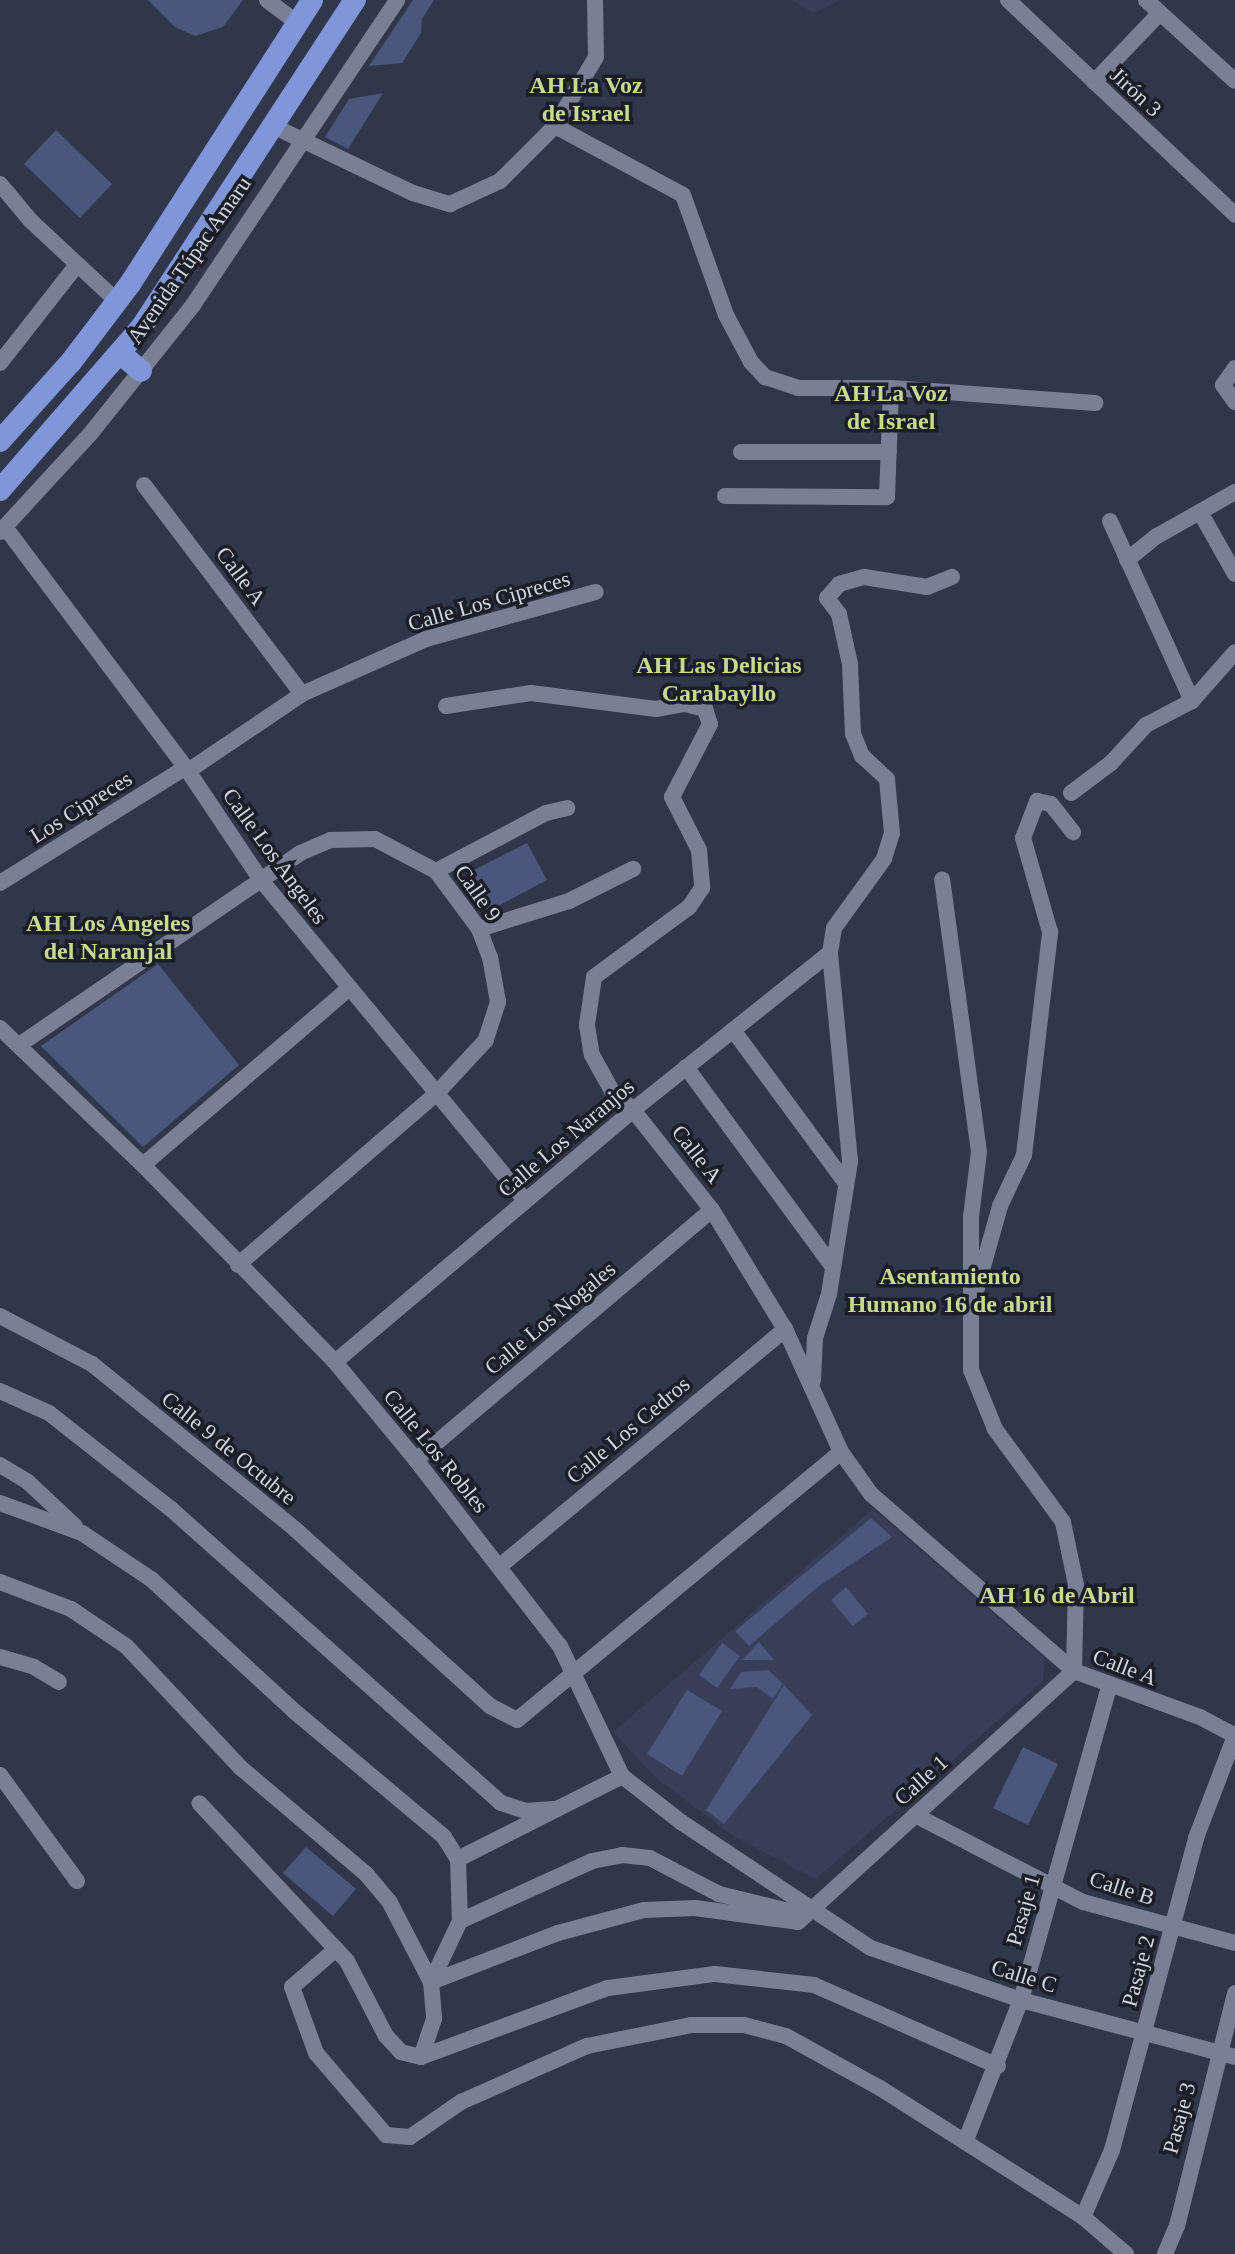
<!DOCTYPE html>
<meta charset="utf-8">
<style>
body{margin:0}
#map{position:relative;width:1235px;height:2254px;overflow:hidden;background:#30374a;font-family:Georgia,serif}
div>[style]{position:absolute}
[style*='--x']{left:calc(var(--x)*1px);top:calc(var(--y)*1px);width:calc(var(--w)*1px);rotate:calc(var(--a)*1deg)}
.built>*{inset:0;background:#373f58}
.green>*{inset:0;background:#4a567b}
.minor>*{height:16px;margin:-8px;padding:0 8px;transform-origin:8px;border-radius:8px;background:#798096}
.trunk>*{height:22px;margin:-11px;padding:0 11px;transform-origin:11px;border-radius:11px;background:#8196d9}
span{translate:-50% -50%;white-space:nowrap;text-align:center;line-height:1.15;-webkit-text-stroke:7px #1b1e27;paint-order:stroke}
.street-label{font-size:22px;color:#d1d6e2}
.neighbourhood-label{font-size:24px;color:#c7da8f;font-weight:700}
</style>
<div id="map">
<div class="built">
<div style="clip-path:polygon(791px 0,840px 0,814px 13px)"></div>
<div style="clip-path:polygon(873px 1509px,1044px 1658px,1043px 1681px,816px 1879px,733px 1836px,655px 1777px,613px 1732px)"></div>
</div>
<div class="green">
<div style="clip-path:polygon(148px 0,243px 0,223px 27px,195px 36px,175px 27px)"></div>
<div style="clip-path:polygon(413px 0,434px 0,422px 19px,421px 33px,402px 63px,369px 66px)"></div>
<div style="clip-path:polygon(383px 93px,348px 149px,325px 137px,349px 99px)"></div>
<div style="clip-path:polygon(56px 130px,112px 184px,80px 218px,24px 164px)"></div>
<div style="clip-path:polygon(527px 843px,547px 880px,487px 912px,466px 874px)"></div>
<div style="clip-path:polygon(158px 964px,239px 1065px,143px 1147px,41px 1046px)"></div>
<div style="clip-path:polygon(871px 1518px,892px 1537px,819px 1586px,749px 1646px,735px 1631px)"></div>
<div style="clip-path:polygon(846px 1587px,868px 1614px,853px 1626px,831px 1600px)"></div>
<div style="clip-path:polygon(759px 1642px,774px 1660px,742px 1660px)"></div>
<div style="clip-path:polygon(722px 1643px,740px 1656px,717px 1688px,699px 1675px)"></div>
<div style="clip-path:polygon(768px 1670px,783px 1684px,773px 1699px,757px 1687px,730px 1689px,741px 1672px)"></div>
<div style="clip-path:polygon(784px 1685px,812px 1715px,724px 1824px,706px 1810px)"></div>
<div style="clip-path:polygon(687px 1690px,722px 1711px,682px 1776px,647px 1754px)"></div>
<div style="clip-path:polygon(1023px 1747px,1058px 1764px,1028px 1825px,993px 1808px)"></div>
<div style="clip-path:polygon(306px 1847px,356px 1889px,333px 1916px,283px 1873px)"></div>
</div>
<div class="minor">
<div style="--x:267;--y:0;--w:39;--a:37"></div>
<div style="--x:1008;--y:0;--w:313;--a:43.4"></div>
<div style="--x:1146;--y:0;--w:120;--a:42.3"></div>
<div style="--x:1094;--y:82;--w:94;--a:-46.3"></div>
<div style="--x:273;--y:126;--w:155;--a:25.6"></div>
<div style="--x:413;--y:193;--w:39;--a:17"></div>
<div style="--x:450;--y:204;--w:55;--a:-24.7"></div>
<div style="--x:500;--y:181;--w:78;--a:-45"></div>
<div style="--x:555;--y:126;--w:145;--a:28.3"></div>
<div style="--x:683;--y:195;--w:127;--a:70.3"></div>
<div style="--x:726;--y:315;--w:53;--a:62"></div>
<div style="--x:751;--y:362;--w:21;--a:47"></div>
<div style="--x:765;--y:377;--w:35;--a:18"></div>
<div style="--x:798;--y:388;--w:93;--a:0"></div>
<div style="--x:891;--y:388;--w:205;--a:4.2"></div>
<div style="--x:555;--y:126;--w:80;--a:-59.3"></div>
<div style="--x:596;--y:57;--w:57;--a:-91"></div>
<div style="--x:0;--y:184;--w:48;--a:50"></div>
<div style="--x:31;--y:221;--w:119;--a:43"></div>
<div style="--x:0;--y:363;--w:123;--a:-51.9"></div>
<div style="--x:1235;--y:368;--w:21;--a:125"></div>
<div style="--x:1223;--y:385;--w:21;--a:55"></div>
<div style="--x:741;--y:452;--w:148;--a:0"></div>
<div style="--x:144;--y:485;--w:262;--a:52.9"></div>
<div style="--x:725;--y:496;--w:162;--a:0.4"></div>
<div style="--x:887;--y:497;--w:109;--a:-87.9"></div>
<div style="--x:1200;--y:512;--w:71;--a:60.6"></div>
<div style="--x:1110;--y:521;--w:198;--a:65.5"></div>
<div style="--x:5;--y:527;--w:305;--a:53.1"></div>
<div style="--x:188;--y:771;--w:131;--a:56.2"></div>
<div style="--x:261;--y:880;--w:415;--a:50.5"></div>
<div style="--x:0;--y:532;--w:134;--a:-47.4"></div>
<div style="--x:91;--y:433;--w:164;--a:-51.4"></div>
<div style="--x:193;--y:305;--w:367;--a:-56.2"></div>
<div style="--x:1127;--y:560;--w:38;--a:-39"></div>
<div style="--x:1157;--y:536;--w:90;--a:-29.4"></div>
<div style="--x:446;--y:706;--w:86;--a:-8.7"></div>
<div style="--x:531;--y:693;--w:126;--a:7.3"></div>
<div style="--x:656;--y:709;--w:29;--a:-10"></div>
<div style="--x:685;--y:704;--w:21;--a:14"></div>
<div style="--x:705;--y:709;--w:16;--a:72"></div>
<div style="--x:710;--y:724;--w:82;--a:117.5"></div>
<div style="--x:672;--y:797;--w:59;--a:63"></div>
<div style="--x:699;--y:850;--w:38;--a:85"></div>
<div style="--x:702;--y:888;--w:23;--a:124"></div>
<div style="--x:689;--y:907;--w:118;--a:143.6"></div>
<div style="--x:594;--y:977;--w:49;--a:98.3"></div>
<div style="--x:587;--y:1025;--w:30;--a:81"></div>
<div style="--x:592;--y:1055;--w:41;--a:60.9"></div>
<div style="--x:612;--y:1091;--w:28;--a:42"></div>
<div style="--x:633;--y:1110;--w:127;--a:51.7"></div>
<div style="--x:712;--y:1210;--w:140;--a:58.5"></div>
<div style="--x:785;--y:1329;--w:135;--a:65.5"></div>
<div style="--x:841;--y:1452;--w:52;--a:54.5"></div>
<div style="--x:871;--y:1494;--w:269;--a:41.1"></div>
<div style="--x:1074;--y:1671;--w:134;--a:20.1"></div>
<div style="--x:1200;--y:1717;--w:40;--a:28"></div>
<div style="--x:188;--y:771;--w:138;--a:-34"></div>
<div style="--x:302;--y:694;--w:136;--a:-23.9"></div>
<div style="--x:426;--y:639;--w:176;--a:-15.5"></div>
<div style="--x:1071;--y:793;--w:50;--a:-36.9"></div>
<div style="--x:1111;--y:763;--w:52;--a:-47.4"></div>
<div style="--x:1146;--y:725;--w:52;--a:-27.6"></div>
<div style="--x:1192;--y:701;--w:65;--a:-48.7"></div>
<div style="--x:436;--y:871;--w:124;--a:-27.8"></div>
<div style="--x:546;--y:813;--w:22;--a:-13"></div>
<div style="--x:0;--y:883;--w:218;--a:-31.9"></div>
<div style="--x:479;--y:929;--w:94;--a:-17.3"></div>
<div style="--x:569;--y:901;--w:72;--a:-26.6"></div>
<div style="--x:0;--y:1028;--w:198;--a:43.8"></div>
<div style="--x:143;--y:1165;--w:275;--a:45.7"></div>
<div style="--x:335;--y:1362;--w:127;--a:50.4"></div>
<div style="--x:416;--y:1460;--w:235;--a:52.3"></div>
<div style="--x:560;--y:1646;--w:144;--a:64.5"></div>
<div style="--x:622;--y:1776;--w:75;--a:37.9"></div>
<div style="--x:681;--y:1822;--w:228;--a:33.6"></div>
<div style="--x:871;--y:1948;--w:159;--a:19.1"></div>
<div style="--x:1021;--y:2000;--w:221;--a:14.9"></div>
<div style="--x:733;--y:1030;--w:190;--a:53.6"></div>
<div style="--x:19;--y:1045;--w:340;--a:-34.3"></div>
<div style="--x:300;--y:853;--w:33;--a:-23"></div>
<div style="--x:330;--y:840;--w:45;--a:-1.3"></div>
<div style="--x:375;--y:839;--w:69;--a:27.7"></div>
<div style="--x:436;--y:871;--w:72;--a:53.4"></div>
<div style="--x:479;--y:929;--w:30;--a:69"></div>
<div style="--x:490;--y:957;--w:46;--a:79.9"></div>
<div style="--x:498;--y:1002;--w:40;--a:108"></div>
<div style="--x:486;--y:1040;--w:72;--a:132.8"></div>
<div style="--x:437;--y:1093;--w:263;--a:139.2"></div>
<div style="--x:686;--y:1067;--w:248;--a:53.7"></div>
<div style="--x:143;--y:1165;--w:270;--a:-40.6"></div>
<div style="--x:977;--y:1288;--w:85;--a:-74.3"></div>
<div style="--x:1000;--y:1206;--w:56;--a:-64.8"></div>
<div style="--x:1024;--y:1155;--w:225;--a:-83.3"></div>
<div style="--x:1050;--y:932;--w:98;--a:-106"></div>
<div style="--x:1023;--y:838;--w:40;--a:-69"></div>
<div style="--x:1037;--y:801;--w:14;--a:12"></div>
<div style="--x:1051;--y:804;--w:36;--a:52"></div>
<div style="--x:0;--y:1316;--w:104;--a:27.6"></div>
<div style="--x:92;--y:1364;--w:263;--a:39.1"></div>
<div style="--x:296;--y:1530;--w:262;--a:42.2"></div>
<div style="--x:490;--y:1706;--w:30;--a:27"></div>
<div style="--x:517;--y:1720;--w:420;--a:-39.6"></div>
<div style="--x:335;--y:1362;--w:390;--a:-40.2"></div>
<div style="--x:633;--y:1110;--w:252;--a:-38.6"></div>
<div style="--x:813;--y:1380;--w:42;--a:-87.3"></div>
<div style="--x:815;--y:1338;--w:46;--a:-72.3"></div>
<div style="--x:829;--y:1294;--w:135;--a:-81"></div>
<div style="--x:850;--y:1161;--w:209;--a:-95.5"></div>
<div style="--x:830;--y:953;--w:25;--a:-81"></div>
<div style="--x:834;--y:928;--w:85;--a:-54.1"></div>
<div style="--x:884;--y:859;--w:27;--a:-73"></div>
<div style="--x:892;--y:833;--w:54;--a:-95.3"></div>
<div style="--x:887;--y:779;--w:34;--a:-137"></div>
<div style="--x:862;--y:756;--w:24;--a:-112"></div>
<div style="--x:853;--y:734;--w:70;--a:-92.5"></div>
<div style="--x:850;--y:664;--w:51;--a:-102.4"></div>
<div style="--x:839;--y:614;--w:20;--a:-127"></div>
<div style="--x:827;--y:598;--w:18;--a:-49"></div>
<div style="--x:839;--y:584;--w:26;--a:-16"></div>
<div style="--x:864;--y:577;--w:64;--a:9"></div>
<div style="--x:927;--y:587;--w:27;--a:-22"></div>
<div style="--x:0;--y:1391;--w:54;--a:24.2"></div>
<div style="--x:49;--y:1413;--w:155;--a:38.2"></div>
<div style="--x:171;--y:1509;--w:442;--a:41.7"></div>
<div style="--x:501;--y:1803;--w:25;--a:18"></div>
<div style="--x:525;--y:1811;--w:32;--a:-4"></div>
<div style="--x:416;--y:1460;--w:387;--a:-40.2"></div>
<div style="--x:0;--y:1465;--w:33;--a:31"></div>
<div style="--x:28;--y:1482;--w:64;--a:43.1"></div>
<div style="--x:0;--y:1503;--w:87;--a:20.1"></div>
<div style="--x:82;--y:1533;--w:83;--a:33.7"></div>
<div style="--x:151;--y:1579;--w:195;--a:42.7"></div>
<div style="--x:294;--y:1711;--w:196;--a:40"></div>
<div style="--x:444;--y:1837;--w:26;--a:58"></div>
<div style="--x:458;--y:1859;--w:62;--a:88.2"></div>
<div style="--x:460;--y:1921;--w:68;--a:115.4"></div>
<div style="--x:431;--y:1982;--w:37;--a:85"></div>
<div style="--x:434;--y:2019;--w:40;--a:108.9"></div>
<div style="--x:421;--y:2057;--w:21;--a:-166"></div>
<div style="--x:401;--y:2052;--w:22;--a:-133"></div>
<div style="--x:386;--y:2036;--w:85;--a:-117.5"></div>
<div style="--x:347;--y:1961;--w:216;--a:-133.1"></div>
<div style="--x:500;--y:1566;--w:371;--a:-39.7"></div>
<div style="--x:0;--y:1582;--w:76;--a:20.8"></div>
<div style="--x:71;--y:1609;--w:66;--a:33.9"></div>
<div style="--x:126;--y:1646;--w:168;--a:46.7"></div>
<div style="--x:241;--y:1768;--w:165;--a:40.3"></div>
<div style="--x:367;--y:1875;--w:34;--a:50"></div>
<div style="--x:389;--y:1901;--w:91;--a:62.6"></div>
<div style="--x:431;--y:1982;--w:136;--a:-21.1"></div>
<div style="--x:558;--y:1933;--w:89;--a:-15"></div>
<div style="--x:644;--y:1910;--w:51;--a:-2.2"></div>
<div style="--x:695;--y:1908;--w:104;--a:7.7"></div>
<div style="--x:798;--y:1922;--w:373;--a:-42.3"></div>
<div style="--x:1074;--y:1671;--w:86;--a:-88.7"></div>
<div style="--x:1076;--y:1585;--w:64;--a:-101.7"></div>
<div style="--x:1063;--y:1522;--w:115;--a:-126.2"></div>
<div style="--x:995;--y:1429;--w:64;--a:-112.1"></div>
<div style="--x:971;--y:1370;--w:153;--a:-90"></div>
<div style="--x:971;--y:1217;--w:65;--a:-83"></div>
<div style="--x:979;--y:1152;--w:275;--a:-97.7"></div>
<div style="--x:0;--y:1657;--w:35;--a:16"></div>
<div style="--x:34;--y:1667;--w:29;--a:31"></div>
<div style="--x:0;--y:1775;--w:131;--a:54"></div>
<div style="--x:915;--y:1815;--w:189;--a:27.4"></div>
<div style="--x:1083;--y:1902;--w:157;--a:15.1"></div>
<div style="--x:458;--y:1859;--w:184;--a:-26.8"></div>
<div style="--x:460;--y:1921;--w:145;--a:-24.4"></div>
<div style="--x:592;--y:1861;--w:31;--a:-11"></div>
<div style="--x:622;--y:1855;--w:28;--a:6"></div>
<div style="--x:650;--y:1858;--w:78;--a:27.6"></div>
<div style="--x:719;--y:1894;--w:80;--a:13.7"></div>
<div style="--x:336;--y:1949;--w:58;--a:139.2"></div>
<div style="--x:292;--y:1987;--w:70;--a:70"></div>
<div style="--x:316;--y:2053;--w:108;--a:49.5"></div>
<div style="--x:386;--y:2135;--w:24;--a:5"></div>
<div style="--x:410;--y:2137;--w:62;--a:-34.5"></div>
<div style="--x:461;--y:2102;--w:138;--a:-24"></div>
<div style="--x:587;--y:2046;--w:106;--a:-11.4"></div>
<div style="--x:691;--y:2025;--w:53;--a:0"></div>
<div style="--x:744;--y:2025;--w:43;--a:14.7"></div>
<div style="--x:786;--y:2036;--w:107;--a:29"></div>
<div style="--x:880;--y:2088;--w:241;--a:32.4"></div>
<div style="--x:1083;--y:2217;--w:57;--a:40.7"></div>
<div style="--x:421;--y:2057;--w:199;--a:-20.3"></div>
<div style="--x:608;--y:1988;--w:108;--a:-7.5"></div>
<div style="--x:715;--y:1974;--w:100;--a:6.3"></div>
<div style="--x:814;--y:1985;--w:201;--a:23.8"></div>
<div style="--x:966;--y:2140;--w:150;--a:-68.6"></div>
<div style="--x:1021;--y:2000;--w:325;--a:-74.3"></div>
<div style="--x:1083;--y:2217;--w:73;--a:-66.6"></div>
<div style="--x:1112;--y:2150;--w:323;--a:-74.9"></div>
<div style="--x:1196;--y:1838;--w:109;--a:-69.1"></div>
<div style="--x:1165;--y:2254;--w:30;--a:-67"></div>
<div style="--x:1177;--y:2226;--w:240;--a:-76"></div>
</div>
<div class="trunk">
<div style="--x:121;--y:354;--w:26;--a:40"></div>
<div style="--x:0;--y:441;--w:106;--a:-48.1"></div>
<div style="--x:71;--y:362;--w:98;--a:-52.9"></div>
<div style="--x:130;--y:284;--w:337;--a:-57.3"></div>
<div style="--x:0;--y:490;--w:215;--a:-49"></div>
<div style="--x:141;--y:328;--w:392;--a:-56.9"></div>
</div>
<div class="street-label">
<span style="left:1136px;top:92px;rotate:43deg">Jirón 3</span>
<span style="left:189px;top:260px;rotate:-55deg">Avenida Túpac Amaru</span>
<span style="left:241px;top:576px;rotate:53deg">Calle A</span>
<span style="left:489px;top:601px;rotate:-16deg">Calle Los Cipreces</span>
<span style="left:81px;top:807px;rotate:-32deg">Los Cipreces</span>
<span style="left:275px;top:856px;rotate:54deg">Calle Los Angeles</span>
<span style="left:478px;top:893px;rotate:55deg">Calle 9</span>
<span style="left:566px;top:1138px;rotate:-40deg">Calle Los Naranjos</span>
<span style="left:697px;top:1154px;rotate:52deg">Calle A</span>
<span style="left:550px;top:1318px;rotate:-40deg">Calle Los Nogales</span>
<span style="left:628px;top:1430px;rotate:-40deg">Calle Los Cedros</span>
<span style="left:229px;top:1448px;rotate:39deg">Calle 9 de Octubre</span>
<span style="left:436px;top:1451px;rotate:51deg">Calle Los Robles</span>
<span style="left:1125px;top:1667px;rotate:21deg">Calle A</span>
<span style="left:921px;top:1780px;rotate:-42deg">Calle 1</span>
<span style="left:1122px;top:1888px;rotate:18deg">Calle B</span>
<span style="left:1023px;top:1910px;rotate:-74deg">Pasaje 1</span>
<span style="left:1138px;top:1971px;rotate:-75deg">Pasaje 2</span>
<span style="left:1024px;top:1976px;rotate:17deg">Calle C</span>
<span style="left:1179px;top:2118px;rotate:-75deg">Pasaje 3</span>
</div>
<div class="neighbourhood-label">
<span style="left:586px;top:100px">AH La Voz<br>de Israel</span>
<span style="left:891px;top:408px">AH La Voz<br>de Israel</span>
<span style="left:719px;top:680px">AH Las Delicias<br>Carabayllo</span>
<span style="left:108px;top:938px">AH Los Angeles<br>del Naranjal</span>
<span style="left:950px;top:1291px">Asentamiento<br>Humano 16 de abril</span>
<span style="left:1057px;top:1596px">AH 16 de Abril</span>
</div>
</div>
